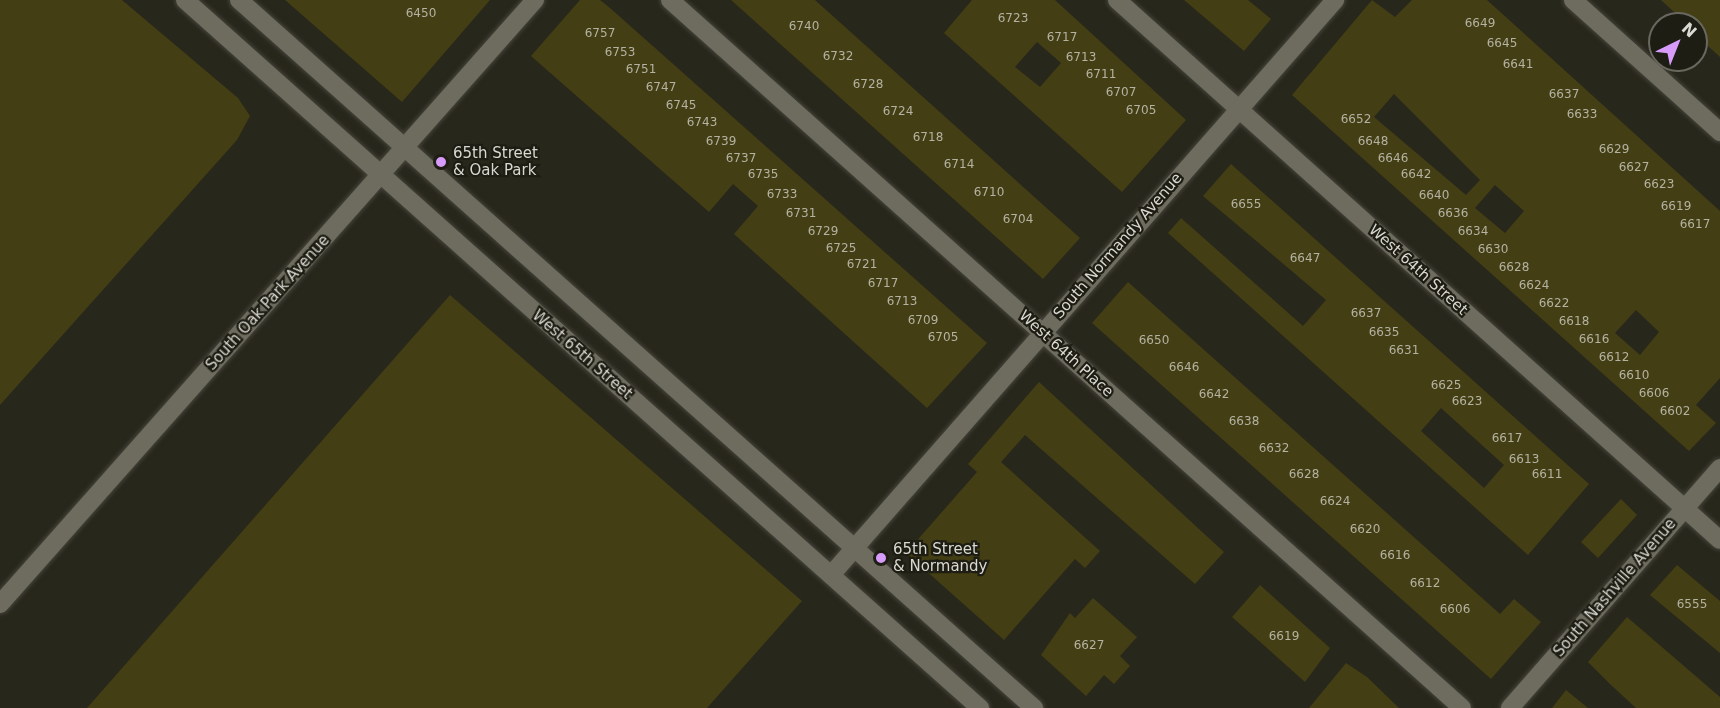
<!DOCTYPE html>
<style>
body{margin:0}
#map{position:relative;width:1720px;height:708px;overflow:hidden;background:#28271c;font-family:"DejaVu Sans",sans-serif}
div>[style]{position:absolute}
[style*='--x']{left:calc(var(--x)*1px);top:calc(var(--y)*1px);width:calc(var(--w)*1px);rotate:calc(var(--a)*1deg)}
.building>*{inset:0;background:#433e13}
.roads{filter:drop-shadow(0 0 2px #45443b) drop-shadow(0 0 2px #45443b)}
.minor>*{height:18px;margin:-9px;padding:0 9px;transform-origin:9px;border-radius:9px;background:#6d6c5f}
.tertiary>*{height:18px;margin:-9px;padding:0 9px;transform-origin:9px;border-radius:9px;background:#6d6c5f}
.dots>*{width:16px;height:16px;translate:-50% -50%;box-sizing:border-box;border:3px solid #1e1d13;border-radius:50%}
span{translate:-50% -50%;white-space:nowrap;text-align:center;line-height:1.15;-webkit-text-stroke:4.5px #1e1d13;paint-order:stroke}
.number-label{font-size:12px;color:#b4b2a2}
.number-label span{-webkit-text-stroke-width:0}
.poi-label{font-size:15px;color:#d9d8d1}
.left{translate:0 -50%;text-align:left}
.street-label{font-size:15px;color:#d9d8d1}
.north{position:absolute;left:1648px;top:12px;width:60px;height:60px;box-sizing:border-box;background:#1e1d13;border:2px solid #69685f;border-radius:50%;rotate:43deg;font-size:16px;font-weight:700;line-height:24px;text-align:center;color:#d9d8d1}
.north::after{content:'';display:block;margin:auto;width:21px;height:27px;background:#d79bf9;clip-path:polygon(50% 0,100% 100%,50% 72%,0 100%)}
</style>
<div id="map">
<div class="building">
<div style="clip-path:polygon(0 0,122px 0,238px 98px,250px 116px,237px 140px,0 405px)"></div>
<div style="clip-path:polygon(285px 0,490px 0,402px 102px)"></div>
<div style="clip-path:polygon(580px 0,600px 0,610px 8px,987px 343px,927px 408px,734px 234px,758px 206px,733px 184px,709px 212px,531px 56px)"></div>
<div style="clip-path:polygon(731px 0,815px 0,1080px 238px,1043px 279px)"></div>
<div style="clip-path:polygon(evenodd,972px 0,1055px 0,1186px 120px,1122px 192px,944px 33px,972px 0,1037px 42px,1061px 63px,1040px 87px,1015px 67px,1037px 42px)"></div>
<div style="clip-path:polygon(1184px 0,1248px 0,1271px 19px,1244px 51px)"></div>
<div style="clip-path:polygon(evenodd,1372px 0,1395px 17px,1412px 0,1487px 0,1720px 211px,1720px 378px,1696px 405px,1716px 423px,1689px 451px,1292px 95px,1372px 0,1394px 94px,1480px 180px,1466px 195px,1374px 117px,1394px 94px,1372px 0,1495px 185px,1524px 211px,1505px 233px,1475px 208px,1495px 185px,1372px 0,1636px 310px,1659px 332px,1640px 355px,1615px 333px,1636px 310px)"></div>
<div style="clip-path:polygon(1661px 0,1720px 0,1720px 57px,1696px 35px,1696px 24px,1687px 24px)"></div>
<div style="clip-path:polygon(evenodd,1231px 164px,1589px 484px,1528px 555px,1168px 233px,1181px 218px,1303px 326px,1326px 300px,1203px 196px,1231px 164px,1441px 408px,1504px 465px,1484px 488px,1421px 431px,1441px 408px)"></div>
<div style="clip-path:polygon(1128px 282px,1500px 614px,1514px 599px,1541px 622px,1491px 679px,1092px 323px)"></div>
<div style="clip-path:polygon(450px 295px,802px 601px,707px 708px,87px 708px)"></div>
<div style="clip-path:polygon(1039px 382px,1224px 552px,1195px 584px,1025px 435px,1001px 462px,1100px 551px,1085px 568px,1075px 559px,1004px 640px,906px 553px,977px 472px,968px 464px)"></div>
<div style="clip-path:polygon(1621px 499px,1637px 515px,1598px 558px,1581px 542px)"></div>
<div style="clip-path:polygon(1677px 565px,1720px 601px,1720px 653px,1650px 595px)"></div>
<div style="clip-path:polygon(1260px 585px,1330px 648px,1305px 682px,1232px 617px)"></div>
<div style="clip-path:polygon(1093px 598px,1137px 637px,1120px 656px,1130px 666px,1114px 684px,1104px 675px,1086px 696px,1041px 655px,1070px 613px,1075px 618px)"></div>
<div style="clip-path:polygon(1627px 617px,1720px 697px,1720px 708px,1636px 708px,1611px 685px,1588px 662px)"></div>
<div style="clip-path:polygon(1346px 663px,1367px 677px,1399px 708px,1309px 708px)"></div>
<div style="clip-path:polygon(1566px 690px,1588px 708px,1552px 708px)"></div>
</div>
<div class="roads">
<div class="minor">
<div style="--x:670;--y:0;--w:1062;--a:41.79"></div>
<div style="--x:1117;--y:0;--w:809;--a:41.85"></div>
<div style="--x:1573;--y:0;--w:198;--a:41.9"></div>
<div style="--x:831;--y:575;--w:765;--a:-48.76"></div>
<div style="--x:0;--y:604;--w:807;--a:-48.47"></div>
<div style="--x:1510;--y:708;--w:319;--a:-48.8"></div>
</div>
<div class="tertiary">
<div style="--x:185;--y:0;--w:1065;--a:41.69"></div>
<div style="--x:239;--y:0;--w:1065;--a:41.69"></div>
</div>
</div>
<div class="dots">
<div style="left:441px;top:162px;background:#d79bf9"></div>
<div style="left:881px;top:558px;background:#d79bf9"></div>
</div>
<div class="number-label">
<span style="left:421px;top:14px">6450</span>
<span style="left:1013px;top:19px">6723</span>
<span style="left:1480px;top:24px">6649</span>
<span style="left:804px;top:27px">6740</span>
<span style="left:600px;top:34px">6757</span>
<span style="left:1062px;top:38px">6717</span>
<span style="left:1502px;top:44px">6645</span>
<span style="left:620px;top:53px">6753</span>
<span style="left:838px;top:57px">6732</span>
<span style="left:1081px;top:58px">6713</span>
<span style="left:1518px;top:65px">6641</span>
<span style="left:641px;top:70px">6751</span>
<span style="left:1101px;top:75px">6711</span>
<span style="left:868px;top:85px">6728</span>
<span style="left:661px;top:88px">6747</span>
<span style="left:1121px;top:93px">6707</span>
<span style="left:1564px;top:95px">6637</span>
<span style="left:681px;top:106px">6745</span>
<span style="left:1141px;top:111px">6705</span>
<span style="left:898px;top:112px">6724</span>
<span style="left:1582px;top:115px">6633</span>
<span style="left:1356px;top:120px">6652</span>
<span style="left:702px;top:123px">6743</span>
<span style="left:928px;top:138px">6718</span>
<span style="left:721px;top:142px">6739</span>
<span style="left:1373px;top:142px">6648</span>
<span style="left:1614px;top:150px">6629</span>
<span style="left:741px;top:159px">6737</span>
<span style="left:1393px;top:159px">6646</span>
<span style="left:959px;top:165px">6714</span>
<span style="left:1634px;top:168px">6627</span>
<span style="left:763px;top:175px">6735</span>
<span style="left:1416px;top:175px">6642</span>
<span style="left:1659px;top:185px">6623</span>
<span style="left:989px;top:193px">6710</span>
<span style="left:782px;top:195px">6733</span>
<span style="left:1434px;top:196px">6640</span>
<span style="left:1246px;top:205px">6655</span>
<span style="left:1676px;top:207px">6619</span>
<span style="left:801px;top:214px">6731</span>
<span style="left:1453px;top:214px">6636</span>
<span style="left:1018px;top:220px">6704</span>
<span style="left:1695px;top:225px">6617</span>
<span style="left:823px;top:232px">6729</span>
<span style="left:1473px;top:232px">6634</span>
<span style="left:841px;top:249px">6725</span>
<span style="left:1493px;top:250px">6630</span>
<span style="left:1305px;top:259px">6647</span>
<span style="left:862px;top:265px">6721</span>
<span style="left:1514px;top:268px">6628</span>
<span style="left:883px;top:284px">6717</span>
<span style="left:1534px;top:286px">6624</span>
<span style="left:902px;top:302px">6713</span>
<span style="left:1554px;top:304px">6622</span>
<span style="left:1366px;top:314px">6637</span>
<span style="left:923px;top:321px">6709</span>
<span style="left:1574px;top:322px">6618</span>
<span style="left:1384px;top:333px">6635</span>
<span style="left:943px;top:338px">6705</span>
<span style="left:1594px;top:340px">6616</span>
<span style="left:1154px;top:341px">6650</span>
<span style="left:1404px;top:351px">6631</span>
<span style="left:1614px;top:358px">6612</span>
<span style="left:1184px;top:368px">6646</span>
<span style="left:1634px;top:376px">6610</span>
<span style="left:1446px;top:386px">6625</span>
<span style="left:1654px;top:394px">6606</span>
<span style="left:1214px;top:395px">6642</span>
<span style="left:1467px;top:402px">6623</span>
<span style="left:1675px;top:412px">6602</span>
<span style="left:1244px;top:422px">6638</span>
<span style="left:1507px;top:439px">6617</span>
<span style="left:1274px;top:449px">6632</span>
<span style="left:1524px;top:460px">6613</span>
<span style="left:1304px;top:475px">6628</span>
<span style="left:1547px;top:475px">6611</span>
<span style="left:1335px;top:502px">6624</span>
<span style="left:1365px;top:530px">6620</span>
<span style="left:1395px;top:556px">6616</span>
<span style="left:1425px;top:584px">6612</span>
<span style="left:1692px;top:605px">6555</span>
<span style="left:1455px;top:610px">6606</span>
<span style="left:1284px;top:637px">6619</span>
<span style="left:1089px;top:646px">6627</span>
</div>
<div class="poi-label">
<span class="left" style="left:453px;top:162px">65th Street<br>&amp; Oak Park</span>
<span class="left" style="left:893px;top:558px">65th Street<br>&amp; Normandy</span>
</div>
<div class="street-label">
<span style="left:1118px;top:246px;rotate:-49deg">South Normandy Avenue</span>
<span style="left:1418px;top:270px;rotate:42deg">West 64th Street</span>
<span style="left:268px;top:303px;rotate:-48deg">South Oak Park Avenue</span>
<span style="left:1066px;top:354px;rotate:42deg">West 64th Place</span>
<span style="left:582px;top:355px;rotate:41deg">West 65th Street</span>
<span style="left:1615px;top:588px;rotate:-49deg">South Nashville Avenue</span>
</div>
<div class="north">N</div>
</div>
